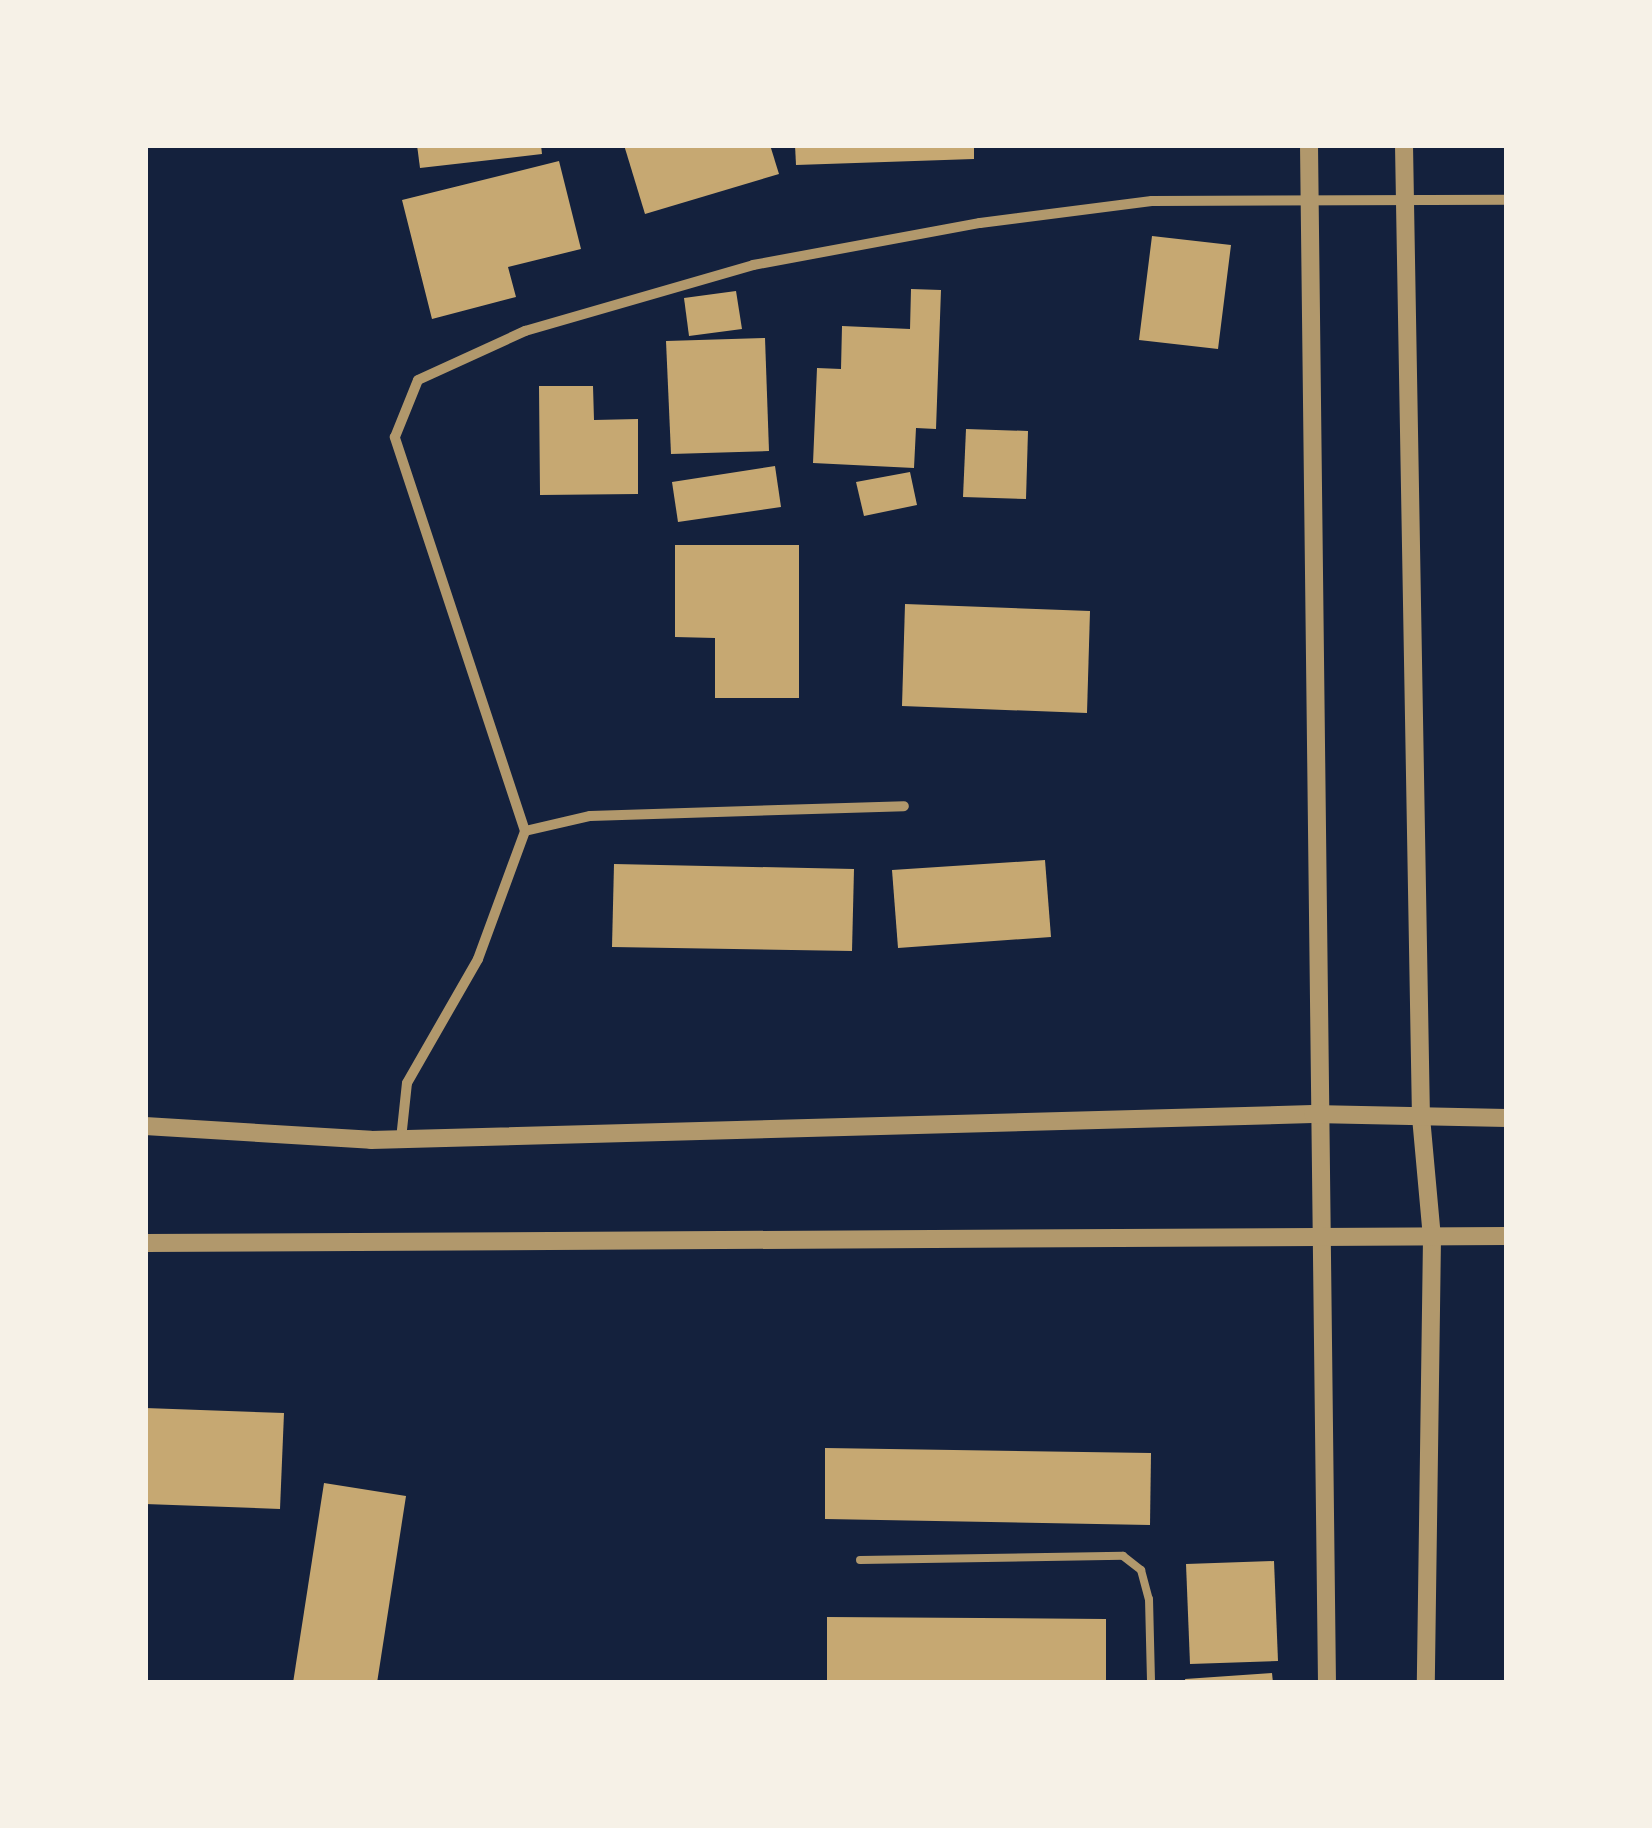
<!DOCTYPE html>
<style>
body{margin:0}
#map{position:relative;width:1652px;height:1828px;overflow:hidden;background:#14213d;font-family:Montserrat,sans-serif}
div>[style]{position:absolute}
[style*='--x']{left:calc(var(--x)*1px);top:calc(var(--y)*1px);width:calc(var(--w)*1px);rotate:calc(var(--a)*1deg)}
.building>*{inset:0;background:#c6a872}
.service>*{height:8px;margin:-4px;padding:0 4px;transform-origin:4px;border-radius:4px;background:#b1986c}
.minor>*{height:10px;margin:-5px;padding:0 5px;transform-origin:5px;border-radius:5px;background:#b1986c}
.tertiary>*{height:18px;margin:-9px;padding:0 9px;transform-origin:9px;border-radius:9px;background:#b1986c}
span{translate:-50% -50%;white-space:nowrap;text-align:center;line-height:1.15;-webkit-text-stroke:8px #f6f1e7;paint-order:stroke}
.frame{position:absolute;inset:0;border:148px solid #f6f1e7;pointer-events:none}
</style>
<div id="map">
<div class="building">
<div style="clip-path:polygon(417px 145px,541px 145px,542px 154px,420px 168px)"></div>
<div style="clip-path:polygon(624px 145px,770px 145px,779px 174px,645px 214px)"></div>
<div style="clip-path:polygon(795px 145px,974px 145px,974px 159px,796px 165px)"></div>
<div style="clip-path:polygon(559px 161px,581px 249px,508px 267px,516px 297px,432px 319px,402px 200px)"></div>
<div style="clip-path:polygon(1152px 236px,1231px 245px,1218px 349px,1139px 340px)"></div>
<div style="clip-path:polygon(911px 289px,941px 290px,936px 429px,916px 428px,914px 468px,813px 463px,817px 368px,841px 369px,842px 326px,910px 329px)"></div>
<div style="clip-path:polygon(736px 291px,742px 329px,689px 336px,684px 298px)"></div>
<div style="clip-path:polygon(765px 338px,769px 451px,671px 454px,666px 341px)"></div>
<div style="clip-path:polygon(539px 386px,593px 386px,594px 420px,638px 419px,638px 494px,540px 495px)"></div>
<div style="clip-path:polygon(966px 429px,1028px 431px,1026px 499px,963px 497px)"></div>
<div style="clip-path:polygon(775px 466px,781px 507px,678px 522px,672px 482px)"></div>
<div style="clip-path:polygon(910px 472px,917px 505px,864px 516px,856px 482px)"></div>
<div style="clip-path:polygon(675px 545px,799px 545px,799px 698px,715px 698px,715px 638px,675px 637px)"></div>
<div style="clip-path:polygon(905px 604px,1090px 611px,1087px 713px,902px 706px)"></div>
<div style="clip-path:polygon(1045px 860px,1051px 937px,898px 948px,892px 870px)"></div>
<div style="clip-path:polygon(614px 864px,854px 869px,852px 951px,612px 947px)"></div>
<div style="clip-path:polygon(145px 1408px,284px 1413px,280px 1509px,145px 1504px)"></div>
<div style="clip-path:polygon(825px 1448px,1151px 1453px,1150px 1525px,825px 1519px)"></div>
<div style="clip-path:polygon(324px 1483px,406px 1496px,377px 1683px,293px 1683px)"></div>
<div style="clip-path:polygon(1274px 1561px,1278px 1661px,1190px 1664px,1186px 1564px)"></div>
<div style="clip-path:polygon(827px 1617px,1106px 1619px,1106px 1683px,827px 1683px)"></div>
<div style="clip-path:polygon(1272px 1673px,1273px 1683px,1186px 1683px,1185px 1679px)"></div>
</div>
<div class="service">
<div style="--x:860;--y:1560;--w:263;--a:-0.9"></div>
<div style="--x:1123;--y:1556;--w:23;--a:38"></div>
<div style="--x:1141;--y:1570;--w:30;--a:75"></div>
<div style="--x:1149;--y:1599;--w:84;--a:88.6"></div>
</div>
<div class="minor">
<div style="--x:525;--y:831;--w:415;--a:-108.3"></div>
<div style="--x:395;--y:437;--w:61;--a:-68"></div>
<div style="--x:418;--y:380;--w:118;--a:-24.6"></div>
<div style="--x:525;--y:331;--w:237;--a:-16.1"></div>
<div style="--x:753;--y:265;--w:231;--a:-10.5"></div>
<div style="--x:980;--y:223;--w:173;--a:-7.3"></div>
<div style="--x:1152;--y:201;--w:355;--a:-0.2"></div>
<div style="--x:401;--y:1139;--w:56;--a:-83.9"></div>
<div style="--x:407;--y:1083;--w:143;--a:-60.2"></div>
<div style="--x:478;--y:959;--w:136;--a:-69.8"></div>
<div style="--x:525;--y:831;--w:67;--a:-13"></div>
<div style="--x:590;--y:816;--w:314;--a:-1.8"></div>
</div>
<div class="tertiary">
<div style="--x:1309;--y:145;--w:1538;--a:89.33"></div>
<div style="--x:1404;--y:145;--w:972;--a:89"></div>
<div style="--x:1421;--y:1117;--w:121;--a:84.8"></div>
<div style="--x:1432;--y:1238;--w:445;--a:90.8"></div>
<div style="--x:145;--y:1126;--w:226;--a:3.5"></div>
<div style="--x:371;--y:1140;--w:942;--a:-1.58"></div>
<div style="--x:1313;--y:1114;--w:194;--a:1.2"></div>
<div style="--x:145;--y:1243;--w:1362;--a:-0.29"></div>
</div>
<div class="frame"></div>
</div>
